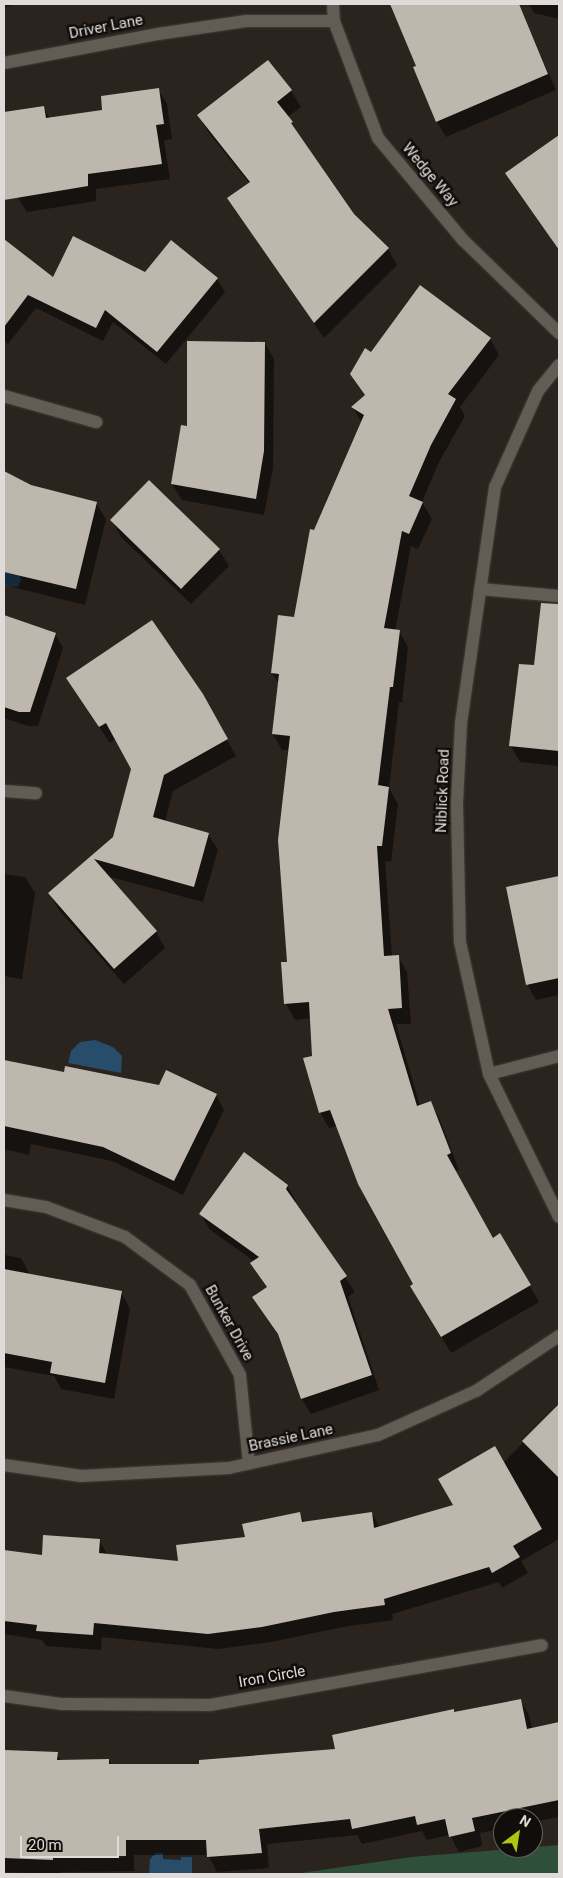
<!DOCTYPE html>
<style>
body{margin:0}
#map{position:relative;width:563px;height:1878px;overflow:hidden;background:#2a231e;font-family:Roboto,sans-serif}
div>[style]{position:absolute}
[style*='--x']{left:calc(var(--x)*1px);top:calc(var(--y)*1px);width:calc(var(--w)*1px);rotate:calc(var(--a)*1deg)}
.green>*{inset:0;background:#2e503a}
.water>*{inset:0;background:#274d6b}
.shadow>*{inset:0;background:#0007}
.building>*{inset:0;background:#bdb7ae}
.roads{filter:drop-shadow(0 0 1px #433e3a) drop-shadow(0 0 1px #433e3a)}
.minor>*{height:12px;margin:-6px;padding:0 6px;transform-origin:6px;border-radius:6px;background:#635c55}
span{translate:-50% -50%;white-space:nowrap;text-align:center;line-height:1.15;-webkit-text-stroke:5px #100d0b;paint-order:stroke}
.street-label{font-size:15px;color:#e0dbd8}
.frame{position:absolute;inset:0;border:5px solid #e0dbd8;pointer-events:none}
.north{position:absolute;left:493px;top:1808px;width:50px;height:50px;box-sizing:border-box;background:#100d0b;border:1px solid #635f5d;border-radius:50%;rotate:31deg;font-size:14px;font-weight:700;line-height:20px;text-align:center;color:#e0dbd8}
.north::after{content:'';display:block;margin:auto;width:18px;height:22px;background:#acc612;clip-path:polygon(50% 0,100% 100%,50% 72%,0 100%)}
.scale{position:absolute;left:20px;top:1836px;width:99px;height:22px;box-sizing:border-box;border:2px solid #e0dbd8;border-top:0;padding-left:6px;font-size:15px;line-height:18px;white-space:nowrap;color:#e0dbd8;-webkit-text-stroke:4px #100d0b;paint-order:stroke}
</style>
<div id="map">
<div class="green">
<div style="clip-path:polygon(559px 1845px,559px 1874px,294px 1874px,411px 1857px)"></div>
</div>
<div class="water">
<div style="clip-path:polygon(9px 541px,21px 580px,18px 587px,4px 586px,4px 553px)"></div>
<div style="clip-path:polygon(95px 1040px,113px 1047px,122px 1056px,121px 1073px,68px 1063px,71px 1051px,80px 1042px)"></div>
<div style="clip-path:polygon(156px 1853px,163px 1853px,163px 1859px,181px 1860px,181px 1857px,192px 1857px,192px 1874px,149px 1874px,150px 1859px)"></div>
</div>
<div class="shadow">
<div style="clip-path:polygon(4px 4px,19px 4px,4px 7px)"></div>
<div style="clip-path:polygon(392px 4px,497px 4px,516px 48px,523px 15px,556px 90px,446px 137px,437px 122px,415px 68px,418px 66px)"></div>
<div style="clip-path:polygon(529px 4px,559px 4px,559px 19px,534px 13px)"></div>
<div style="clip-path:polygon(158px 89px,167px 104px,172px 139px,164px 140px,170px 179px,96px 189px,96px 201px,27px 212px,18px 198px,39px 168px,4px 196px,4px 113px,43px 107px,50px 119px,104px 111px)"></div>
<div style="clip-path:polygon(291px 91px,301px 107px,287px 117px,353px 215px,388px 249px,397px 265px,324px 338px,229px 199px,250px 184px,208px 132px,199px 116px)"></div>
<div style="clip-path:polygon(559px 136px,559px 251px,506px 173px)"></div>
<div style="clip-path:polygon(4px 241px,54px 279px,217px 279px,225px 292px,166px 364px,113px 322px,103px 341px,36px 308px,8px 344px,4px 340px)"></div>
<div style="clip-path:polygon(490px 339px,499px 355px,460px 407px,465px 416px,439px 462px,422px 502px,432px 519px,418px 549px,411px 546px,395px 631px,399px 631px,408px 647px,402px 703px,399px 702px,389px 788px,398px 804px,391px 862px,385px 861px,392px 957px,398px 956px,407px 972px,411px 1024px,396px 1024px,420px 1106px,430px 1102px,439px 1118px,459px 1170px,455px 1171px,493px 1239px,500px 1235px,539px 1302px,451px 1353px,412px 1286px,415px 1285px,337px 1126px,329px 1128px,320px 1112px,311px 1018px,295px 1020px,286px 1004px,288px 963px,290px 750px,282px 750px,273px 734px,279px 684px,272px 673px,295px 618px,315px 532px,362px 423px,353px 408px,365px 396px,352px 374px,371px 353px)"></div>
<div style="clip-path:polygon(265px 343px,274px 359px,273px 468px,264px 515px,182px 500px,172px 484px,188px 428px)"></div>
<div style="clip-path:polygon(4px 472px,31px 486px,96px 503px,106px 519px,85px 605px,4px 585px)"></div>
<div style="clip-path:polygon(149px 482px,219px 550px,229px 566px,191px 604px,121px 537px,112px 520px)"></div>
<div style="clip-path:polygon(4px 617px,55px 634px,63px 648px,38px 726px,28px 726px,4px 718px)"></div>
<div style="clip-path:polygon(537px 649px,559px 652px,559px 766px,520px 762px,511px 746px,535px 667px)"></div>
<div style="clip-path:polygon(67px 679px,202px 695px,236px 756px,173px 791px,165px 821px,208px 834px,218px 850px,203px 902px,107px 876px,156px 932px,165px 948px,124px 984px,59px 910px,50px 894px,114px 838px,133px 769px,116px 738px,110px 743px)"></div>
<div style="clip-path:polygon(4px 874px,25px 877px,35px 893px,22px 979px,4px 976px)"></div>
<div style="clip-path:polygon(559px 878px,559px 995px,536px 1000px,527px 984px,507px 888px)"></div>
<div style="clip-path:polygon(4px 1061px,65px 1073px,216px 1095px,224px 1110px,183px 1195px,112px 1161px,31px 1144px,29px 1155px,4px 1149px)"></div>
<div style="clip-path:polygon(287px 1186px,296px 1201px,294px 1203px,355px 1292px,348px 1297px,379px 1390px,311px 1414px,302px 1399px,281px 1339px,254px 1297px,267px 1288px,252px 1264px,255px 1262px,209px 1229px,201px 1214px)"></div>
<div style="clip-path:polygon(4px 1255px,21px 1258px,30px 1275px,121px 1292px,130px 1309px,114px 1399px,61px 1389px,54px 1376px,4px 1367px)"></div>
<div style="clip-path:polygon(559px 1406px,559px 1539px,521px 1561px,528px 1573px,502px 1588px,499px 1582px,392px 1614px,393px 1620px,343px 1627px,271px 1642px,218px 1649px,102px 1637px,101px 1650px,46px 1646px,42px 1640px,4px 1634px,4px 1551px,43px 1556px,99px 1541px,108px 1555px,180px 1562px,247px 1538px,299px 1513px,305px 1523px,372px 1514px,380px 1528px,455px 1506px,503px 1463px)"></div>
<div style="clip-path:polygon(520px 1700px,529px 1715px,532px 1729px,559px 1723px,559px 1817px,533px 1822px,533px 1818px,503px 1818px,503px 1828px,480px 1833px,482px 1846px,459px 1852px,450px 1835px,427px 1840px,422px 1831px,362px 1844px,357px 1835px,267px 1844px,269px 1868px,217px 1872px,208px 1855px,134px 1855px,134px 1871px,61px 1872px,61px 1874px,4px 1872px,4px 1751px,57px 1754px,61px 1761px,109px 1760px,112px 1766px,200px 1765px,336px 1750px,455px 1714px)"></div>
</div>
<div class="building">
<div style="clip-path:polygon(390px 4px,519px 4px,548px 74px,436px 122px,413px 67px,416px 66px)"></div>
<div style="clip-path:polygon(268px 60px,292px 90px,277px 102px,293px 122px,291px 123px,354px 214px,389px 248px,314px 323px,227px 198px,250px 182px,197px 115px)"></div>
<div style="clip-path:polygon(159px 88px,164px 124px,156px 125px,162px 164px,88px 174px,88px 186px,4px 200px,4px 112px,44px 106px,46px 118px,102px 110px,101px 96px)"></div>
<div style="clip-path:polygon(559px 135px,559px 250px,505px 173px)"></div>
<div style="clip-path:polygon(73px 236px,145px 272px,171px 240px,218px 278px,157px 352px,105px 310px,96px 328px,28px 295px,4px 327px,4px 239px,53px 277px)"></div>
<div style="clip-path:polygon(420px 285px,491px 338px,448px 394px,456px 399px,431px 445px,409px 496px,423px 502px,409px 534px,402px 531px,384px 628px,400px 630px,393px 687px,390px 687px,378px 785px,389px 787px,382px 846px,377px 846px,384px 956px,399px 955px,402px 1008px,388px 1009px,417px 1106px,431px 1101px,451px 1153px,447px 1155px,493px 1238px,500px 1233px,531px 1285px,441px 1337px,410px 1286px,413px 1284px,358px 1184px,330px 1110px,319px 1113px,303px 1058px,312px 1056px,309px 1002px,284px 1004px,281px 962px,287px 962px,278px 840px,290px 736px,272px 734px,279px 674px,271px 673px,278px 615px,294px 617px,310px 529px,314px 530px,364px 415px,351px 407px,365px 395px,350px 374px,365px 348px,371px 352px)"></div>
<div style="clip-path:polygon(187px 341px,265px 342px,264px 451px,256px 499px,171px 484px,181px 425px,187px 426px)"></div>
<div style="clip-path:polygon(4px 471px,31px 485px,97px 502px,76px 589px,4px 572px)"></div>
<div style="clip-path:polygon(149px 480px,220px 549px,181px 589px,110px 520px)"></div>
<div style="clip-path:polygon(541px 603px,559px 604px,559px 751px,509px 746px,519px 664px,534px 665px)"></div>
<div style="clip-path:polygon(4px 615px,56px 633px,30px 712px,19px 712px,4px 707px)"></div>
<div style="clip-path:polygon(152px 620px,203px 694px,228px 739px,164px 775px,153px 817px,209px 833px,194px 887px,94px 859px,157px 931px,114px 969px,48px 893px,113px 837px,131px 769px,106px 723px,99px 727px,66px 678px)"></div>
<div style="clip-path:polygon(559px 876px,559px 978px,526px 985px,506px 887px)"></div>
<div style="clip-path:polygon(4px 1060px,64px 1072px,65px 1066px,159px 1085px,166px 1070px,217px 1094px,174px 1181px,103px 1147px,4px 1126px)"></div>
<div style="clip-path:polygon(244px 1152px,288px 1185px,286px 1189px,347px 1276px,340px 1281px,372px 1375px,301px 1399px,278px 1334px,252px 1297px,267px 1287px,250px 1263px,259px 1257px,199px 1214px)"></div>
<div style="clip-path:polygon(4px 1269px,122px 1291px,105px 1383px,50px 1373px,52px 1362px,4px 1353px)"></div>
<div style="clip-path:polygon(559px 1404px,559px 1478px,522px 1441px)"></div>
<div style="clip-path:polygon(495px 1446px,542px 1529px,513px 1546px,520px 1557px,492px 1573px,489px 1567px,384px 1599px,385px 1605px,334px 1612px,262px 1627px,208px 1634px,94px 1623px,93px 1635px,36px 1631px,37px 1625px,4px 1621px,4px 1550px,42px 1555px,43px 1535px,100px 1539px,99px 1553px,178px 1561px,176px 1545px,245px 1537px,242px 1524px,300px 1512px,302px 1522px,372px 1512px,374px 1528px,453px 1505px,438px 1479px)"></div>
<div style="clip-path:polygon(521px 1699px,527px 1729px,559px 1722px,559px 1800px,472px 1818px,475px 1831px,449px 1837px,445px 1819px,417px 1825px,415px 1816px,352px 1829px,350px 1819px,259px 1829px,262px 1853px,207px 1857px,206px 1840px,126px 1840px,126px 1856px,53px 1857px,53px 1860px,4px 1858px,4px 1750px,58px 1752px,57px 1760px,109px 1759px,109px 1764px,199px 1764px,199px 1760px,335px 1749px,332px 1735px,454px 1709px,454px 1712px)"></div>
</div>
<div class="roads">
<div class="minor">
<div style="--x:333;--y:4;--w:17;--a:87"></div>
<div style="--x:334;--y:21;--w:125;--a:69.4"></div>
<div style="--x:378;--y:138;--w:133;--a:50.2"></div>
<div style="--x:463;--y:240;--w:134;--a:44.1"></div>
<div style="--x:4;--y:63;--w:157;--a:-10.7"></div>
<div style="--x:158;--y:34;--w:89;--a:-8.4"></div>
<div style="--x:246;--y:21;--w:88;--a:0"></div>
<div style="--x:559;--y:365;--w:33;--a:129"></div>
<div style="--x:538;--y:391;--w:105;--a:114.1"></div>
<div style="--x:495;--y:487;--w:239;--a:98.2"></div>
<div style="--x:461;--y:724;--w:80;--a:92.9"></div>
<div style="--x:457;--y:804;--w:138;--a:88.8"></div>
<div style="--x:460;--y:942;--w:135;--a:77.6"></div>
<div style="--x:489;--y:1074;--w:159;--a:63.9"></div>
<div style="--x:4;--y:396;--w:96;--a:15.8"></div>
<div style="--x:480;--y:589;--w:79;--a:5.1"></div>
<div style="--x:4;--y:791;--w:32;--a:4"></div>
<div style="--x:489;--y:1074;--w:72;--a:-14.4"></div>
<div style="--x:4;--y:1200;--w:43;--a:9.5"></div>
<div style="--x:46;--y:1207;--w:85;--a:20.8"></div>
<div style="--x:125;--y:1237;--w:81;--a:36.4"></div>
<div style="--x:190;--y:1285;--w:103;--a:60.9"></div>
<div style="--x:240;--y:1375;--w:89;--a:84.2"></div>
<div style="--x:4;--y:1465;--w:78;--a:8.1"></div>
<div style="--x:81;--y:1476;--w:148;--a:-3.1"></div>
<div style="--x:229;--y:1468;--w:153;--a:-12.5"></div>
<div style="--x:378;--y:1435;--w:107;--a:-24.2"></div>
<div style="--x:476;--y:1391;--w:100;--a:-33.5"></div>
<div style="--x:4;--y:1696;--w:59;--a:7.9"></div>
<div style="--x:62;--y:1704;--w:148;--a:0.4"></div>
<div style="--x:210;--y:1705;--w:337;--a:-10.2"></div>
</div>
</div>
<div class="street-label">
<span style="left:106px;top:27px;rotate:-11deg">Driver Lane</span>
<span style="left:430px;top:175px;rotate:50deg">Wedge Way</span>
<span style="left:443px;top:791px;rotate:-88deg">Niblick Road</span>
<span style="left:229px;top:1323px;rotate:61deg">Bunker Drive</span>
<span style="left:291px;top:1438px;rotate:-12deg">Brassie Lane</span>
<span style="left:272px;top:1677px;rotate:-10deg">Iron Circle</span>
</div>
<div class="frame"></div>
<div class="north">N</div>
<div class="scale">20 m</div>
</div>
